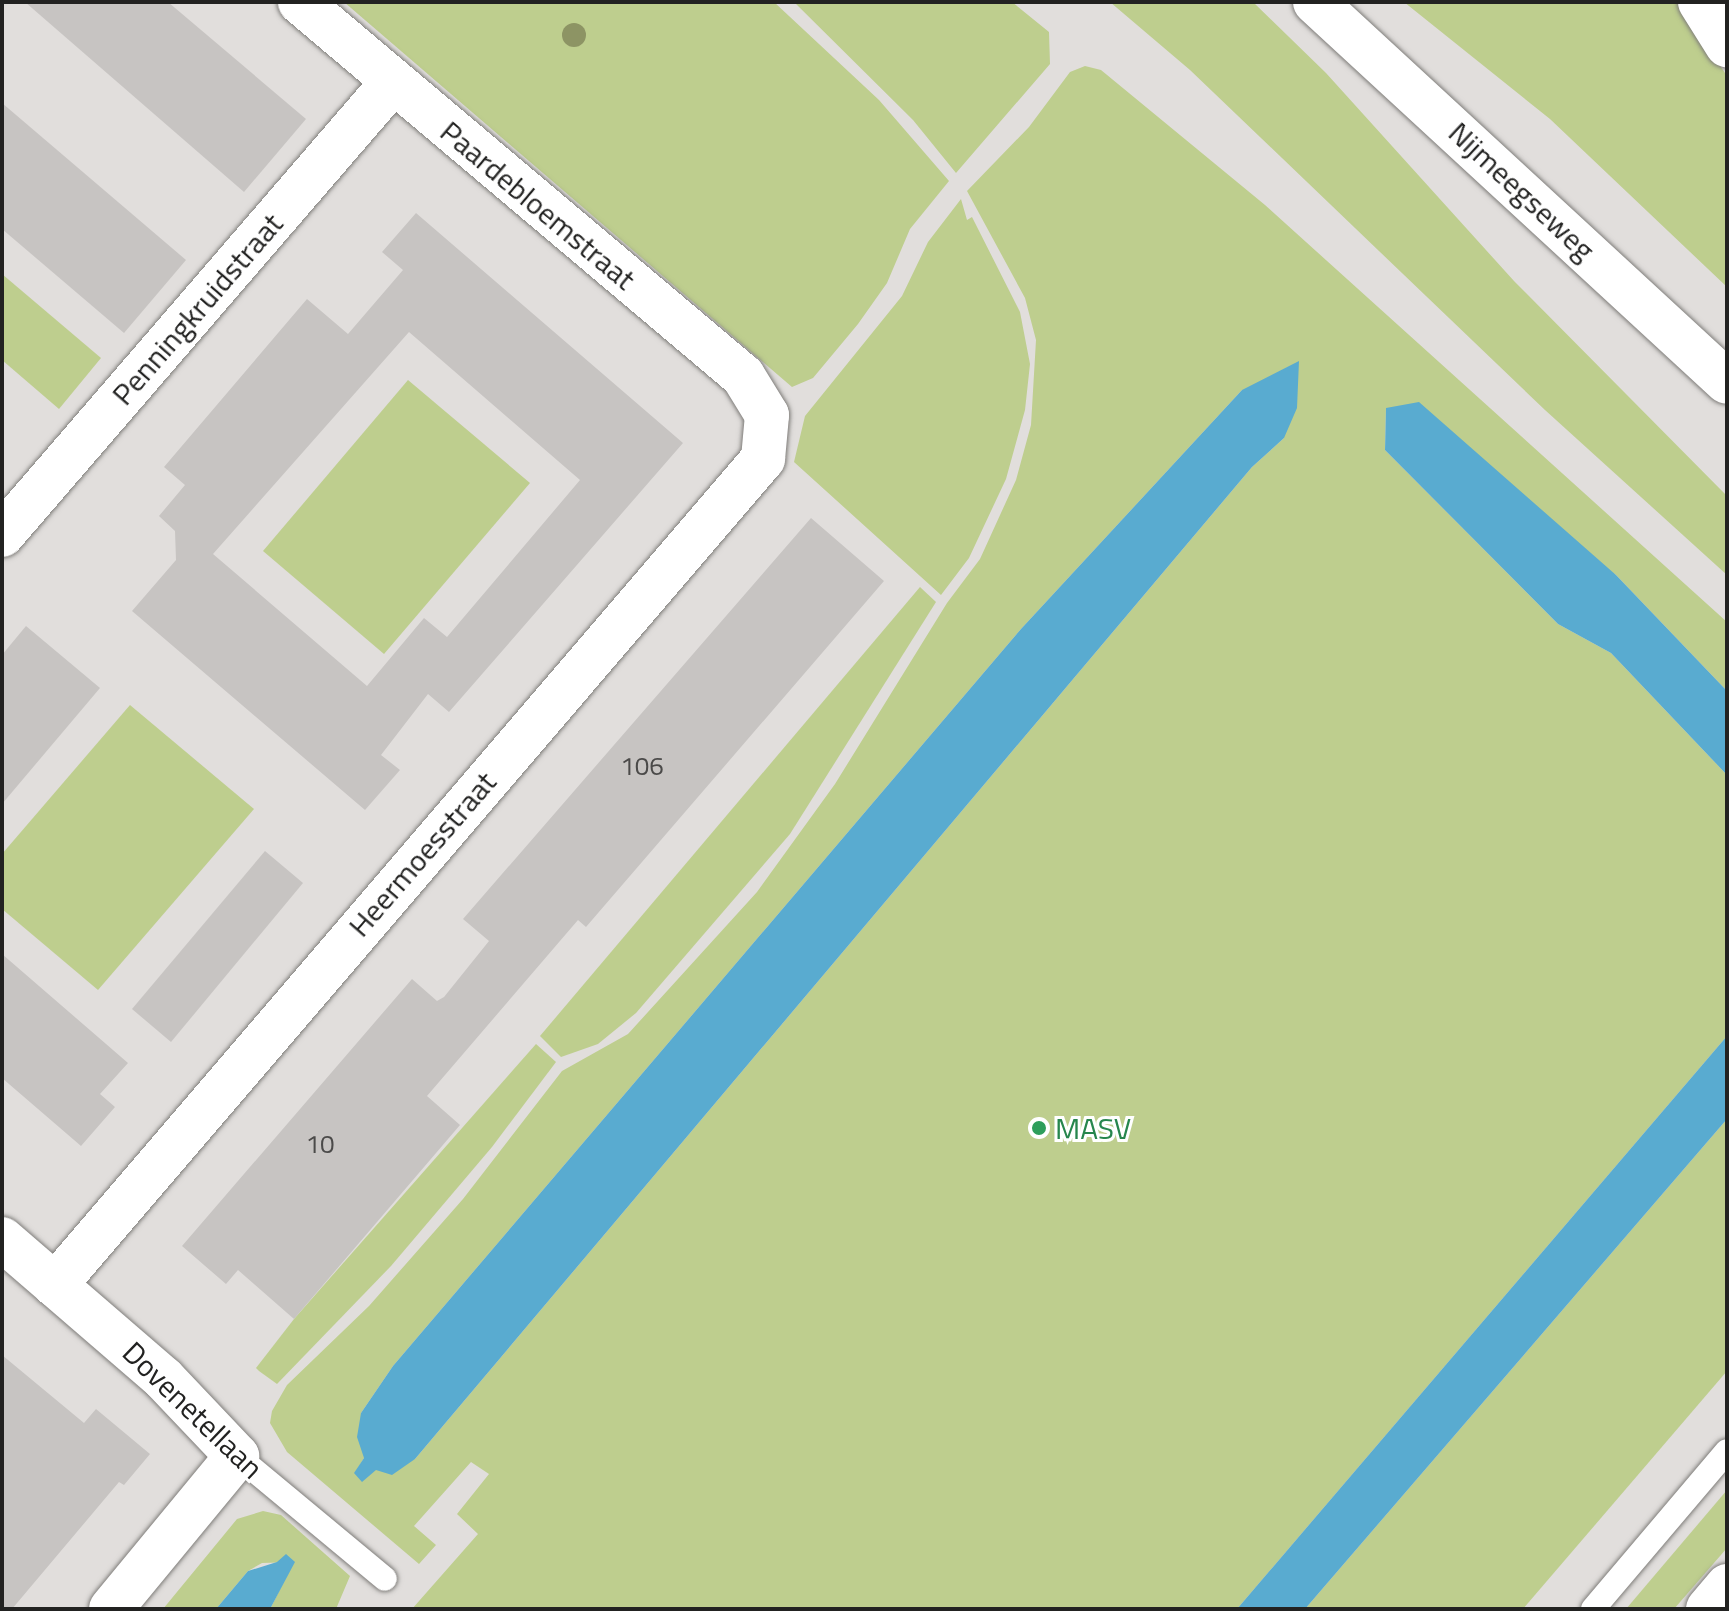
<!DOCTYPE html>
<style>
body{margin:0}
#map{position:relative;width:1729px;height:1611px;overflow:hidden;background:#e1dedc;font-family:"Titillium Web",sans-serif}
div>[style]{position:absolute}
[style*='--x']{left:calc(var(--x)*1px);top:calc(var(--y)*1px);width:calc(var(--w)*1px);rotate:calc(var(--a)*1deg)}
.green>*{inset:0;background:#bece8e}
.water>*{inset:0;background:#59abd0}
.building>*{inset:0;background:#c7c4c2}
.roads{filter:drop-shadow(0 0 2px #7f7d7a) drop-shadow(0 0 2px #7f7d7a)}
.service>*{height:24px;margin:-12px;padding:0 12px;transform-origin:12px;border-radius:12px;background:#fff}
.minor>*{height:44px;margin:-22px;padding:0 22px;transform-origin:22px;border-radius:22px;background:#fff}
.primary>*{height:44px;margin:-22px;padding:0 22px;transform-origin:22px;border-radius:22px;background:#fff}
.trees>*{width:24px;height:24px;margin:-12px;border-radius:50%;background:#8d9464}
.dots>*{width:22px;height:22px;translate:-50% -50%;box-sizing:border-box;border:4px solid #fff;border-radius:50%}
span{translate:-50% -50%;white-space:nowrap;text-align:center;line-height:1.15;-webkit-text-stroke:6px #fff;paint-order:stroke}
.number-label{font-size:26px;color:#4b4a49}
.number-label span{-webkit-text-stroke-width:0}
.street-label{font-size:30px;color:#222221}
.leisure-label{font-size:30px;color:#27864d}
.left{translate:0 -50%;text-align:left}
.frame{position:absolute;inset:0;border:4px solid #222221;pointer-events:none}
</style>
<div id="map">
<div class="green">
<div style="clip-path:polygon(344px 2px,774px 2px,879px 100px,949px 181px,910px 229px,887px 283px,858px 324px,813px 378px,792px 387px)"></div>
<div style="clip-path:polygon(794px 2px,1012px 2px,1049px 32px,1050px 64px,956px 173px,913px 120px)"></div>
<div style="clip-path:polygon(1110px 2px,1253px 2px,1326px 73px,1514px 281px,1727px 496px,1727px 575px,1545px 410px,1190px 70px)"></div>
<div style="clip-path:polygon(1404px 2px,1677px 2px,1727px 76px,1727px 287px,1550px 119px)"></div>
<div style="clip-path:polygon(evenodd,1085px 66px,1101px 70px,1265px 205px,1727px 622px,1727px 691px,1616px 575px,1386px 408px,1385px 450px,1558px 624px,1611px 653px,1727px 775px,1727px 1036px,1237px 1609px,412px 1609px,478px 1534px,457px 1514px,489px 1474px,471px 1462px,414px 1526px,436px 1545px,419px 1564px,287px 1452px,270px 1423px,272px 1411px,287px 1385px,369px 1306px,463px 1199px,562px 1071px,628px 1034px,757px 892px,835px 784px,947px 603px,980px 559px,1016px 480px,1031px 425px,1036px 340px,1025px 298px,967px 191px,1029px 127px,1070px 72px,1085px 66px,1242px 390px,1284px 438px,1252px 467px,415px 1459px,355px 1473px,364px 1458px,361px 1413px,393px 1366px,1021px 629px,1242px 390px)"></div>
<div style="clip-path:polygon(961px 199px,967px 220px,972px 217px,1020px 312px,1030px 364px,1025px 410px,1006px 479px,969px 558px,941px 595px,794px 462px,805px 416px,902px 296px,928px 242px)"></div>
<div style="clip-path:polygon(2px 274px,101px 358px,59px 409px,2px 360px)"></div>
<div style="clip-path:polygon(408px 380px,530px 483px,384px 654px,263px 551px)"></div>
<div style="clip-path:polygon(920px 587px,936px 602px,790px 834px,636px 1013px,598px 1044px,561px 1057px,540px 1036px)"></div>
<div style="clip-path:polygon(130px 705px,254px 809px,98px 990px,2px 909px,2px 854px)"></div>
<div style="clip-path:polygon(536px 1044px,556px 1062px,492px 1147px,391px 1266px,277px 1384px,259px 1371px,256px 1368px,294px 1319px)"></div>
<div style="clip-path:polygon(1727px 1119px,1727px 1371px,1523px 1609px,1305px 1609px)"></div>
<div style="clip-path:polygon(1727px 1490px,1727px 1548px,1674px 1609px,1626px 1609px)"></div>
<div style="clip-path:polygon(263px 1511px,281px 1515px,350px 1576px,336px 1609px,270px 1609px,294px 1562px,262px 1563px,248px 1571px,216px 1609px,163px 1609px,237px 1519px)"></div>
</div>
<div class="water">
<div style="clip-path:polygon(1299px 361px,1297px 408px,1284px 438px,1252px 467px,415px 1459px,392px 1475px,376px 1470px,362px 1482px,354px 1473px,364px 1458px,357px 1437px,361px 1413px,393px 1366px,1021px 629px,1242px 390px)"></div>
<div style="clip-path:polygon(1419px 402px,1616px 575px,1727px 691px,1727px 775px,1611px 653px,1558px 624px,1385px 450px,1386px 408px)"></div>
<div style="clip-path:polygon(1727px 1036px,1727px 1119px,1305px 1609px,1237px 1609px)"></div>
<div style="clip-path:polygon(286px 1554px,295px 1562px,270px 1609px,216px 1609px,248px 1571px,277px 1562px)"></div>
</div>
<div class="building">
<div style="clip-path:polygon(25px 2px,168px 2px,306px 119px,244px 192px)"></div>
<div style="clip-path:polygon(2px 103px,186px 260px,124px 333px,2px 229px)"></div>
<div style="clip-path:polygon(evenodd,416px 213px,683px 443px,449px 712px,428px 694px,381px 755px,400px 770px,365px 810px,132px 611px,176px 560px,175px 531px,159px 516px,185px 485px,164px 467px,307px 299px,348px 334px,403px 270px,382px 252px,416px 213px,409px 332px,580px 480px,447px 637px,424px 618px,367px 686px,213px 554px,409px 332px)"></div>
<div style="clip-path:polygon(811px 518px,884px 581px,586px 927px,578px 920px,427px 1096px,460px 1125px,294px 1319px,238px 1270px,226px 1284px,182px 1246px,412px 979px,437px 1001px,444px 997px,489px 941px,463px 919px)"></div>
<div style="clip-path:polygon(26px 626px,100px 688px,2px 804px,2px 655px)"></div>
<div style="clip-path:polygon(265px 851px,303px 883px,171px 1042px,132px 1009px)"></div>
<div style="clip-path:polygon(2px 954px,128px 1063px,100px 1094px,115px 1107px,81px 1146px,2px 1078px)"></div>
<div style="clip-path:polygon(2px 1355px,84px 1423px,96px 1409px,150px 1454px,124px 1485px,119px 1482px,12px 1609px,2px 1609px)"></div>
</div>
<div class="roads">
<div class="service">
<div style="--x:237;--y:1456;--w:192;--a:39.7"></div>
<div style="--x:1593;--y:1609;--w:207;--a:-49.7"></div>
</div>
<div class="minor">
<div style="--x:2;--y:535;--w:597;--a:-49.21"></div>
<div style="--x:2;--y:1239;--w:213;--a:40.8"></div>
<div style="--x:163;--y:1378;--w:108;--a:46.5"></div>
<div style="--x:237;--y:1456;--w:198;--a:129.5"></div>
<div style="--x:55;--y:1285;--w:1088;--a:-49.4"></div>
<div style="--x:763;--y:459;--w:44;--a:-84.8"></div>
<div style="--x:767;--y:415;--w:46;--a:-121.6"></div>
<div style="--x:743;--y:376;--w:580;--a:-139.83"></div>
</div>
<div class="primary">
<div style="--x:1315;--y:2;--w:560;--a:42.69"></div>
<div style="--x:1700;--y:2;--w:51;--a:57.9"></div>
<div style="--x:1708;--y:1609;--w:30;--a:-50"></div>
</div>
</div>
<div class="trees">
<div style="left:574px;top:35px"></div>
</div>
<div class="dots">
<div style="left:1039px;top:1128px;background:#2e9e5b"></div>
</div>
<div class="number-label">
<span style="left:642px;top:766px">106</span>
<span style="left:320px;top:1144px">10</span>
</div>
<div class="street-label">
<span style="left:1522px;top:191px;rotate:43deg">Nijmeegseweg</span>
<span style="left:538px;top:205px;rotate:40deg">Paardebloemstraat</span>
<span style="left:197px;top:309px;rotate:-49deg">Penningkruidstraat</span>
<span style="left:422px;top:854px;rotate:-49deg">Heermoesstraat</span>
<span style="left:193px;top:1410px;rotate:44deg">Dovenetellaan</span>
</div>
<div class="leisure-label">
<span class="left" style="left:1055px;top:1128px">MASV</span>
</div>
<div class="frame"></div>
</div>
